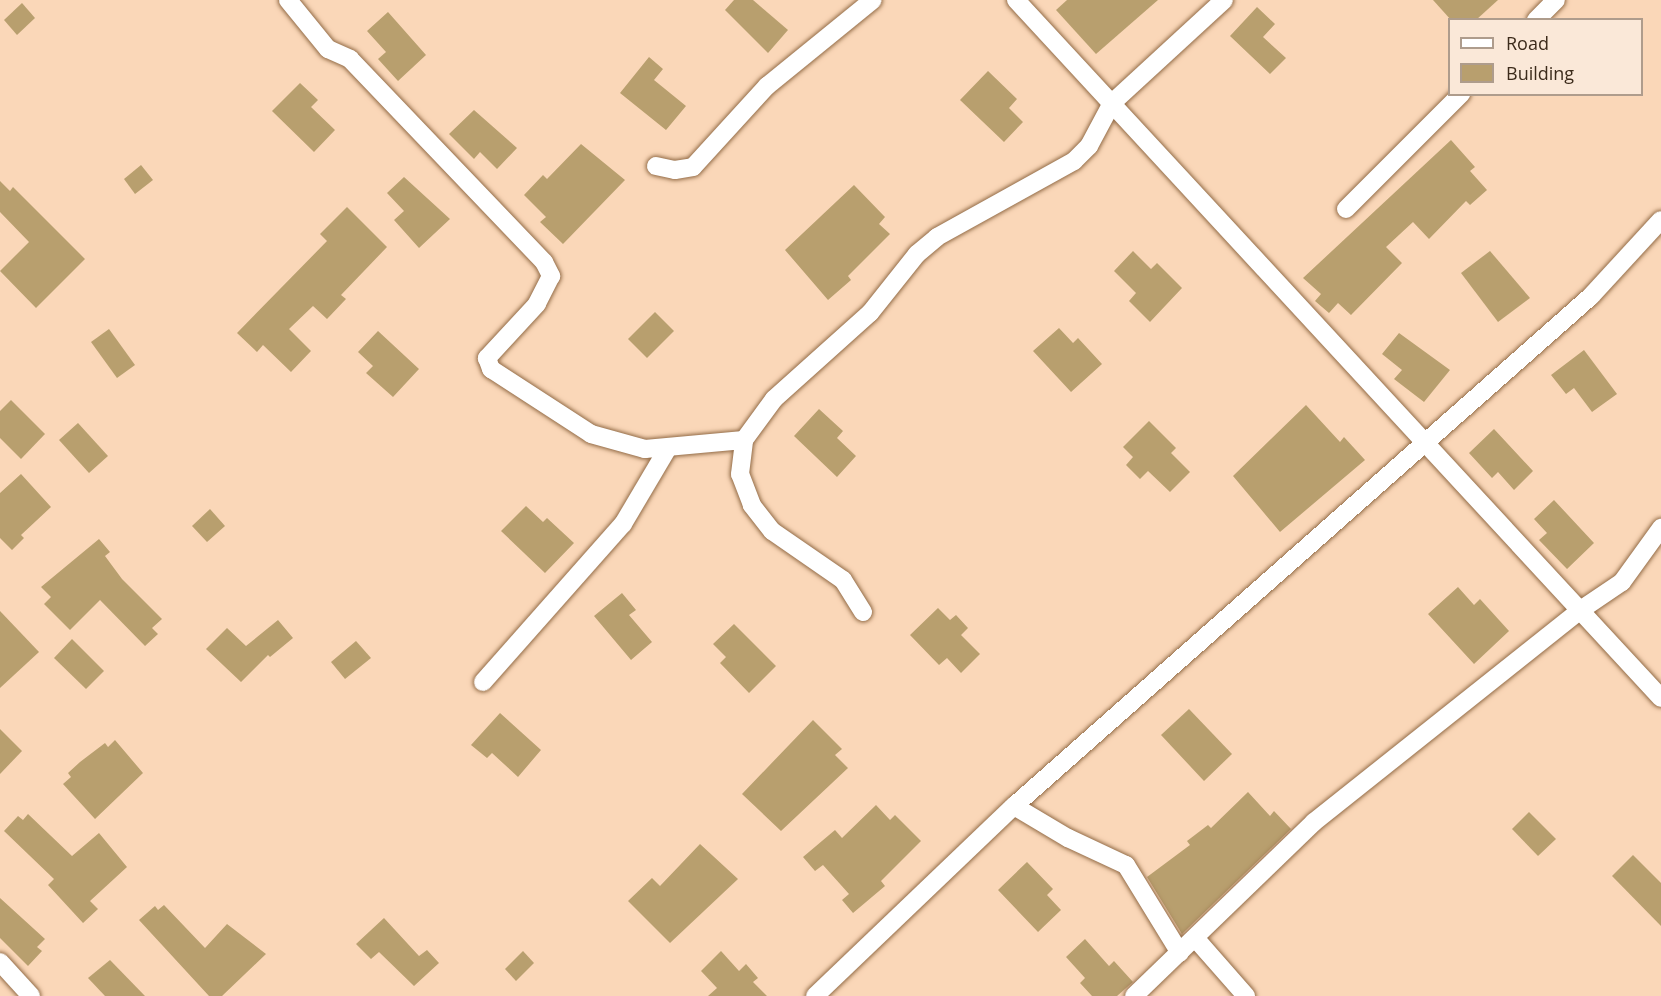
<!DOCTYPE html>
<style>
body{margin:0}
#map{position:relative;width:1661px;height:996px;overflow:hidden;background:#fad7b8;font-family:"Open Sans",sans-serif}
div>[style]{position:absolute}
[style*='--x']{left:calc(var(--x)*1px);top:calc(var(--y)*1px);width:calc(var(--w)*1px);rotate:calc(var(--a)*1deg)}
.building>*{inset:0;background:#b89f6e}
.roads{filter:drop-shadow(0 0 2px #936c47) drop-shadow(0 0 2px #936c47)}
.street>*{height:18px;margin:-9px;padding:0 9px;transform-origin:9px;border-radius:9px;background:#fff}
span{translate:-50% -50%;white-space:nowrap;text-align:center;line-height:1.15;-webkit-text-stroke:6px #fae8d8;paint-order:stroke}
.legend{position:absolute;left:1448px;top:18px;width:195px;height:78px;box-sizing:border-box;background:#fae8d8;border:2px solid #ae9c8c;margin:0;padding:8px 10px;list-style:none;font-size:18px;color:#3c2b1b}
.legend li{display:flex;align-items:center;gap:12px;height:30px}
.legend b{width:30px;border:2px solid #ae9c8c}
</style>
<div id="map">
<div class="building">
<div style="clip-path:polygon(734px 0,753px 0,788px 30px,768px 53px,725px 10px)"></div>
<div style="clip-path:polygon(1067px 0,1158px 0,1096px 54px,1056px 10px)"></div>
<div style="clip-path:polygon(1433px 0,1498px 0,1476px 20px,1451px 20px)"></div>
<div style="clip-path:polygon(22px 3px,35px 18px,17px 35px,4px 20px)"></div>
<div style="clip-path:polygon(1257px 7px,1275px 24px,1263px 37px,1286px 58px,1270px 74px,1230px 36px)"></div>
<div style="clip-path:polygon(388px 12px,426px 55px,398px 81px,378px 59px,386px 52px,367px 31px)"></div>
<div style="clip-path:polygon(649px 57px,663px 69px,654px 80px,686px 106px,666px 130px,620px 93px)"></div>
<div style="clip-path:polygon(988px 71px,1017px 99px,1009px 108px,1023px 122px,1004px 142px,960px 100px)"></div>
<div style="clip-path:polygon(300px 83px,318px 100px,311px 107px,335px 130px,314px 152px,272px 111px)"></div>
<div style="clip-path:polygon(474px 110px,517px 148px,497px 169px,480px 152px,474px 159px,449px 134px)"></div>
<div style="clip-path:polygon(1451px 140px,1475px 167px,1470px 171px,1487px 190px,1470px 205px,1466px 201px,1429px 239px,1413px 222px,1386px 247px,1402px 263px,1351px 315px,1338px 303px,1329px 313px,1315px 301px,1321px 294px,1303px 278px)"></div>
<div style="clip-path:polygon(581px 144px,625px 180px,563px 244px,540px 222px,546px 217px,524px 195px,543px 175px,547px 179px)"></div>
<div style="clip-path:polygon(141px 165px,153px 180px,135px 194px,124px 179px)"></div>
<div style="clip-path:polygon(404px 177px,450px 219px,419px 248px,394px 220px,404px 211px,387px 193px)"></div>
<div style="clip-path:polygon(0 181px,10px 191px,13px 187px,85px 259px,36px 308px,0 271px,29px 242px,0 212px)"></div>
<div style="clip-path:polygon(854px 185px,885px 217px,879px 224px,890px 234px,848px 276px,851px 280px,828px 300px,785px 250px)"></div>
<div style="clip-path:polygon(347px 207px,387px 247px,341px 295px,346px 299px,327px 319px,313px 306px,289px 329px,311px 351px,291px 372px,263px 345px,257px 352px,237px 333px,327px 241px,320px 234px)"></div>
<div style="clip-path:polygon(1133px 251px,1151px 269px,1157px 263px,1182px 288px,1150px 322px,1129px 301px,1136px 293px,1114px 271px)"></div>
<div style="clip-path:polygon(1490px 251px,1530px 298px,1498px 322px,1461px 273px)"></div>
<div style="clip-path:polygon(655px 312px,674px 331px,647px 358px,628px 339px)"></div>
<div style="clip-path:polygon(1059px 328px,1073px 343px,1078px 338px,1102px 364px,1071px 392px,1033px 351px)"></div>
<div style="clip-path:polygon(109px 329px,135px 365px,117px 378px,91px 342px)"></div>
<div style="clip-path:polygon(378px 331px,419px 369px,393px 397px,366px 373px,373px 366px,358px 352px)"></div>
<div style="clip-path:polygon(1399px 333px,1450px 370px,1424px 402px,1394px 379px,1402px 370px,1382px 354px)"></div>
<div style="clip-path:polygon(1584px 350px,1617px 394px,1592px 412px,1574px 388px,1566px 394px,1551px 375px)"></div>
<div style="clip-path:polygon(11px 400px,45px 434px,21px 459px,0 438px,0 411px)"></div>
<div style="clip-path:polygon(1306px 405px,1340px 442px,1344px 437px,1365px 460px,1280px 532px,1233px 476px)"></div>
<div style="clip-path:polygon(819px 409px,843px 431px,837px 438px,856px 456px,837px 477px,794px 436px)"></div>
<div style="clip-path:polygon(1149px 421px,1176px 448px,1171px 453px,1190px 472px,1170px 492px,1148px 471px,1140px 479px,1126px 465px,1133px 457px,1123px 447px)"></div>
<div style="clip-path:polygon(78px 423px,108px 456px,89px 473px,59px 440px)"></div>
<div style="clip-path:polygon(1494px 429px,1533px 471px,1514px 490px,1498px 472px,1492px 478px,1469px 453px)"></div>
<div style="clip-path:polygon(21px 474px,51px 507px,21px 535px,24px 538px,12px 550px,0 538px,0 493px)"></div>
<div style="clip-path:polygon(1554px 500px,1594px 543px,1567px 569px,1539px 540px,1547px 533px,1534px 519px)"></div>
<div style="clip-path:polygon(526px 506px,543px 522px,547px 518px,574px 543px,545px 573px,501px 531px)"></div>
<div style="clip-path:polygon(210px 509px,225px 526px,207px 542px,192px 526px)"></div>
<div style="clip-path:polygon(99px 539px,110px 552px,105px 556px,122px 579px,162px 619px,152px 628px,158px 634px,145px 646px,100px 600px,70px 630px,44px 604px,51px 597px,41px 587px)"></div>
<div style="clip-path:polygon(1458px 587px,1474px 605px,1480px 599px,1509px 631px,1474px 664px,1428px 614px)"></div>
<div style="clip-path:polygon(622px 593px,636px 610px,629px 615px,652px 642px,631px 660px,594px 616px)"></div>
<div style="clip-path:polygon(938px 608px,950px 620px,956px 615px,968px 628px,961px 635px,980px 654px,961px 673px,947px 658px,939px 665px,910px 635px)"></div>
<div style="clip-path:polygon(0 611px,39px 652px,0 688px)"></div>
<div style="clip-path:polygon(278px 620px,293px 638px,270px 657px,268px 655px,241px 682px,206px 649px,227px 628px,246px 646px)"></div>
<div style="clip-path:polygon(734px 624px,776px 666px,749px 693px,720px 663px,726px 657px,713px 644px)"></div>
<div style="clip-path:polygon(72px 639px,104px 671px,86px 689px,54px 658px)"></div>
<div style="clip-path:polygon(356px 641px,371px 658px,345px 679px,331px 662px)"></div>
<div style="clip-path:polygon(1189px 709px,1232px 754px,1204px 781px,1161px 735px)"></div>
<div style="clip-path:polygon(500px 713px,541px 750px,518px 777px,492px 753px,487px 758px,471px 745px)"></div>
<div style="clip-path:polygon(813px 720px,842px 749px,835px 755px,848px 768px,781px 831px,742px 794px)"></div>
<div style="clip-path:polygon(0 729px,22px 751px,0 774px)"></div>
<div style="clip-path:polygon(115px 740px,143px 773px,95px 819px,63px 784px,71px 777px,68px 773px,80px 762px,105px 743px,108px 747px)"></div>
<div style="clip-path:polygon(1248px 792px,1270px 816px,1274px 811px,1291px 829px,1182px 934px,1147px 877px,1190px 845px,1187px 841px,1208px 825px,1211px 828px)"></div>
<div style="clip-path:polygon(876px 805px,890px 820px,895px 815px,921px 841px,881px 881px,885px 886px,853px 913px,842px 900px,849px 894px,823px 865px,815px 871px,803px 857px,835px 830px,842px 838px)"></div>
<div style="clip-path:polygon(1529px 812px,1556px 839px,1538px 856px,1512px 829px)"></div>
<div style="clip-path:polygon(28px 814px,72px 856px,99px 833px,127px 867px,90px 901px,98px 909px,83px 923px,48px 885px,54px 879px,4px 831px,18px 816px,23px 820px)"></div>
<div style="clip-path:polygon(700px 844px,738px 879px,670px 943px,628px 901px,652px 878px,660px 886px)"></div>
<div style="clip-path:polygon(1633px 855px,1661px 883px,1661px 926px,1612px 876px)"></div>
<div style="clip-path:polygon(1027px 862px,1053px 889px,1047px 895px,1061px 910px,1038px 932px,998px 890px)"></div>
<div style="clip-path:polygon(0 898px,45px 939px,37px 947px,42px 951px,28px 966px,0 938px)"></div>
<div style="clip-path:polygon(164px 905px,205px 948px,227px 924px,266px 954px,222px 996px,209px 996px,139px 920px,155px 906px,158px 910px)"></div>
<div style="clip-path:polygon(384px 918px,419px 956px,427px 950px,439px 963px,414px 986px,379px 952px,371px 959px,356px 944px)"></div>
<div style="clip-path:polygon(1085px 939px,1109px 966px,1114px 961px,1133px 982px,1117px 996px,1092px 996px,1080px 983px,1085px 978px,1066px 957px)"></div>
<div style="clip-path:polygon(523px 951px,534px 963px,516px 981px,505px 969px)"></div>
<div style="clip-path:polygon(721px 951px,739px 971px,746px 964px,758px 978px,753px 982px,767px 996px,708px 996px,717px 988px,701px 971px)"></div>
<div style="clip-path:polygon(110px 960px,145px 996px,105px 996px,88px 978px)"></div>
</div>
<div class="roads">
<div class="street">
<div style="--x:288;--y:0;--w:63;--a:50.8"></div>
<div style="--x:328;--y:49;--w:24;--a:24"></div>
<div style="--x:350;--y:59;--w:281;--a:46.3"></div>
<div style="--x:544;--y:262;--w:16;--a:63"></div>
<div style="--x:551;--y:276;--w:31;--a:117"></div>
<div style="--x:537;--y:304;--w:74;--a:132.8"></div>
<div style="--x:487;--y:358;--w:12;--a:70"></div>
<div style="--x:491;--y:369;--w:119;--a:33"></div>
<div style="--x:591;--y:434;--w:56;--a:15.5"></div>
<div style="--x:645;--y:449;--w:99;--a:-5.2"></div>
<div style="--x:1016;--y:0;--w:950;--a:47.26"></div>
<div style="--x:1536;--y:20;--w:28;--a:-45"></div>
<div style="--x:656;--y:166;--w:19;--a:12"></div>
<div style="--x:675;--y:170;--w:18;--a:-9"></div>
<div style="--x:693;--y:167;--w:110;--a:-47.6"></div>
<div style="--x:767;--y:86;--w:136;--a:-39.1"></div>
<div style="--x:1346;--y:209;--w:163;--a:-45"></div>
<div style="--x:863;--y:612;--w:38;--a:-122"></div>
<div style="--x:843;--y:580;--w:86;--a:-145.4"></div>
<div style="--x:772;--y:531;--w:33;--a:-128"></div>
<div style="--x:752;--y:505;--w:33;--a:-111"></div>
<div style="--x:740;--y:474;--w:34;--a:-83"></div>
<div style="--x:744;--y:440;--w:51;--a:-53.8"></div>
<div style="--x:774;--y:399;--w:129;--a:-41.9"></div>
<div style="--x:870;--y:313;--w:75;--a:-51.5"></div>
<div style="--x:917;--y:254;--w:26;--a:-40"></div>
<div style="--x:937;--y:237;--w:157;--a:-29"></div>
<div style="--x:1074;--y:161;--w:21;--a:-45"></div>
<div style="--x:1089;--y:146;--w:49;--a:-61.9"></div>
<div style="--x:1112;--y:103;--w:152;--a:-42.6"></div>
<div style="--x:483;--y:682;--w:211;--a:-48.5"></div>
<div style="--x:623;--y:524;--w:88;--a:-59.4"></div>
<div style="--x:1014;--y:806;--w:63;--a:30.7"></div>
<div style="--x:1068;--y:838;--w:64;--a:25"></div>
<div style="--x:1126;--y:865;--w:103;--a:58.5"></div>
<div style="--x:1196;--y:939;--w:76;--a:48.7"></div>
<div style="--x:0;--y:962;--w:46;--a:47.6"></div>
<div style="--x:815;--y:996;--w:275;--a:-43.7"></div>
<div style="--x:1014;--y:806;--w:770;--a:-41.47"></div>
<div style="--x:1591;--y:296;--w:103;--a:-47.4"></div>
<div style="--x:1134;--y:996;--w:250;--a:-44"></div>
<div style="--x:1314;--y:822;--w:342;--a:-38.5"></div>
<div style="--x:1582;--y:609;--w:48;--a:-34"></div>
<div style="--x:1622;--y:582;--w:67;--a:-54.2"></div>
</div>
</div>
<ul class="legend">
<li><b style="height:8px;background:#fff"></b>Road</li>
<li><b style="height:16px;background:#b89f6e"></b>Building</li>
</ul>
</div>
